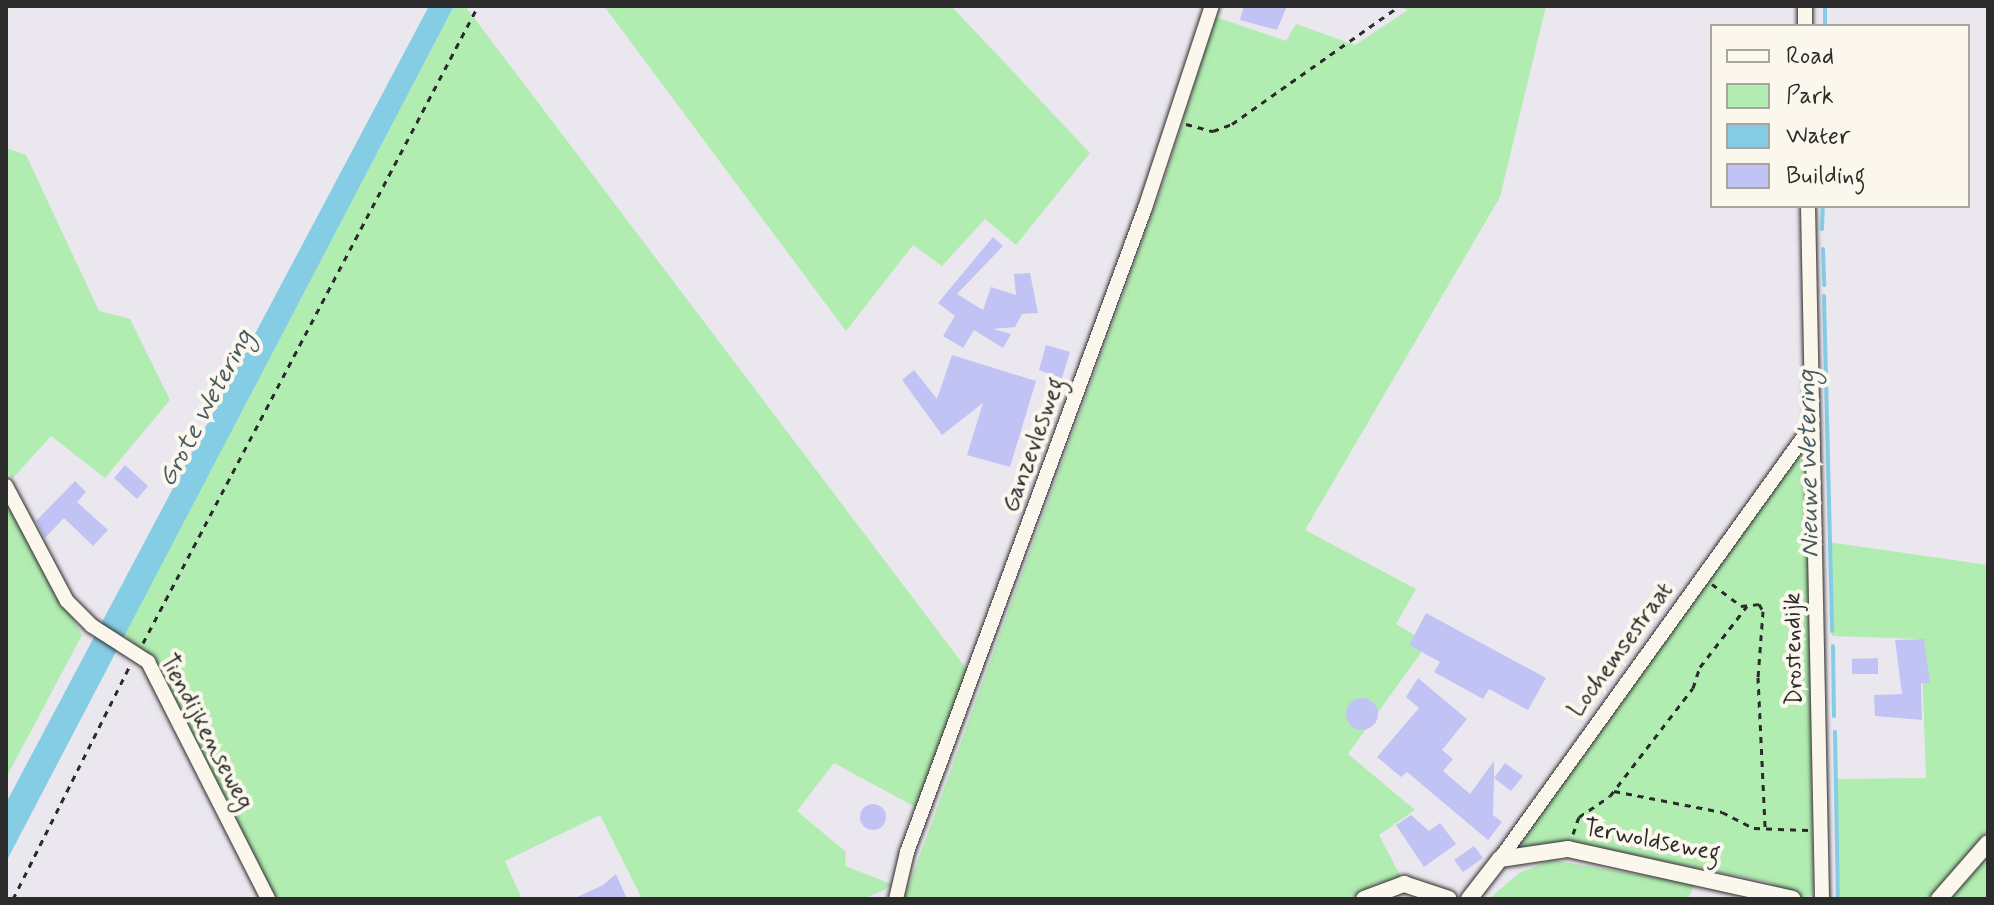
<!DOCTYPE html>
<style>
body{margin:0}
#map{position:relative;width:1994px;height:905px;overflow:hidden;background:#eae7ef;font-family:Mynerve,sans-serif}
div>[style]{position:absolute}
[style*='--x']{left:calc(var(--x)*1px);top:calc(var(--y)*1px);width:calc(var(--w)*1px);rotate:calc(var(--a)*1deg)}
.green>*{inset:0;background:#b1ecb1}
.water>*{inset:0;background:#84cde5}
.stream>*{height:4px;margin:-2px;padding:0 2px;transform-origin:2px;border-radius:2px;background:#84cde5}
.building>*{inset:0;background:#c2c3f5}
.round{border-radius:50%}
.path>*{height:3px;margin-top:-1.5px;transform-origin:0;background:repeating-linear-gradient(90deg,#2b2b2b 0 6px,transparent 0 12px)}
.roads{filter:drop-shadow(0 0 2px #2b2b2b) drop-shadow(0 0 2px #2b2b2b)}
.minor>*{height:14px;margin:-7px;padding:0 7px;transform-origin:7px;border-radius:7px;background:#fbf7ec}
.tertiary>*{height:16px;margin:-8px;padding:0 8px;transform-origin:8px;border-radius:8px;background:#fbf7ec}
span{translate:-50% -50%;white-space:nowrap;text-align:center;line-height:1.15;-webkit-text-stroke:8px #fbf7ec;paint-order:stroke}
.street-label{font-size:24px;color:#2b2b2b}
.water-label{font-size:26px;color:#465c63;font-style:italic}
.frame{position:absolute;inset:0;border:8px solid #2b2b2b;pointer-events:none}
.legend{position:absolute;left:1710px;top:24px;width:260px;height:184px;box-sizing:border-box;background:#fbf7ec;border:2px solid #a8a59f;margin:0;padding:10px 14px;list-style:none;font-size:24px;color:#2b2b2b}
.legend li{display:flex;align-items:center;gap:16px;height:40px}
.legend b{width:40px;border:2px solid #a8a59f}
</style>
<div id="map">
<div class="green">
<div style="clip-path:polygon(454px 6px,465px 6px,969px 672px,919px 809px,834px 763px,797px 811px,846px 852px,845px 866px,894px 885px,864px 899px,642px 899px,600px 815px,505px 861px,522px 899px,276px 899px,151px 658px,124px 635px)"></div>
<div style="clip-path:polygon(604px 6px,951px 6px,1090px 153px,1016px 245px,985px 219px,942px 266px,913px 245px,846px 331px)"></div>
<div style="clip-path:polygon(1399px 6px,1546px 6px,1500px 197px,1305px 530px,1416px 589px,1396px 624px,1428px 643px,1348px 754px,1415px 810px,1379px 835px,1402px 879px,1377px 883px,1350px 899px,904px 899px,1163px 184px,1216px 17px,1286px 41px,1296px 24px,1355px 45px,1408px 10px)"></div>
<div style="clip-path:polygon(6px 148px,26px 155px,99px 311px,130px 319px,170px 400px,105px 478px,51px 436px,12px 479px,6px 468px)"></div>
<div style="clip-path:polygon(1808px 443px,1813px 894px,1805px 899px,1768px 882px,1581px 845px,1526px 849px,1521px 843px)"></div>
<div style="clip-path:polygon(6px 497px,82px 635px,6px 778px)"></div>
<div style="clip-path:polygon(1828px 542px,1988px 565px,1988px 830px,1928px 899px,1840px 899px,1836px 779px,1926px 778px,1921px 639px,1832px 636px)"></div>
<div style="clip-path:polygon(1988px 855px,1988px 899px,1951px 899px)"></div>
<div style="clip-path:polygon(1551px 860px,1695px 884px,1688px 899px,1489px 899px,1519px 873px)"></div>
</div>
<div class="water">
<div style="clip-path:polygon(429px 6px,454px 6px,6px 862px,6px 803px)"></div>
</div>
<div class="stream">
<div style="--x:1825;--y:26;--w:20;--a:-90"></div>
<div style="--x:1822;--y:229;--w:23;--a:-88"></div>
<div style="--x:1823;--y:249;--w:36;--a:88"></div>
<div style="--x:1824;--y:296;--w:335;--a:88.6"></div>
<div style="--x:1833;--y:646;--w:70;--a:89.2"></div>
<div style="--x:1835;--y:732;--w:167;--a:89"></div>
</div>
<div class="building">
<div style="clip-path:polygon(1244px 6px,1287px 6px,1277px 30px,1240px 20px)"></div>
<div style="clip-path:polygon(993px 237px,1003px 246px,957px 294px,983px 310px,991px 287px,1016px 295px,1014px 274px,1030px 273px,1038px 313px,1022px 314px,1015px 327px,993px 329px,1011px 334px,1003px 348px,974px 330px,963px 348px,943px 336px,955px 316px,938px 303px)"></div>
<div style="clip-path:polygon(1046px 345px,1070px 352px,1062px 378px,1039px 370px)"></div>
<div style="clip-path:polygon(952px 355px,1036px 381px,1010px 467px,967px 455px,983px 403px,942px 435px,902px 380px,914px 370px,937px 399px)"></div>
<div style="clip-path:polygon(125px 465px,148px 486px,137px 499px,114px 478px)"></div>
<div style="clip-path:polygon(75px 481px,86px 492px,77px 502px,108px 530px,93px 546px,64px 518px,45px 538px,36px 521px)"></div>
<div style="clip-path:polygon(1426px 613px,1546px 678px,1528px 710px,1489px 689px,1483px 699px,1434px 672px,1440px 662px,1409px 645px)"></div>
<div style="clip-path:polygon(1924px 639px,1930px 683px,1921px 683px,1922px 720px,1875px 716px,1874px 695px,1902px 694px,1895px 640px)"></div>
<div style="clip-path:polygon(1878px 658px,1878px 674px,1852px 674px,1852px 659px)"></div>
<div style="clip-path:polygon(1418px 678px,1467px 719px,1442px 750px,1453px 759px,1443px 771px,1470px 794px,1494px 761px,1494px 778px,1505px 763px,1523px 776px,1511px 791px,1494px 778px,1493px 815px,1502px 822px,1488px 840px,1407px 772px,1401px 777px,1377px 757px,1419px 708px,1406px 697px)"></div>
<div class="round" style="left:1346px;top:698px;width:32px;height:32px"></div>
<div class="round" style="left:860px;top:804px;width:26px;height:26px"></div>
<div style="clip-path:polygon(1411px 815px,1429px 831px,1440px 823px,1456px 844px,1424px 867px,1396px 825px)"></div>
<div style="clip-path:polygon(1474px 846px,1483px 858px,1463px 872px,1454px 860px)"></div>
<div style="clip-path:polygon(616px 874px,627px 899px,573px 899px,603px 885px)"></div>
</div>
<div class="path">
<div style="--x:1186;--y:124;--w:28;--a:15"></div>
<div style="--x:1213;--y:131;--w:20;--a:-20"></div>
<div style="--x:1232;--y:124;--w:204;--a:-35.2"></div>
<div style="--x:1712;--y:584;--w:36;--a:37"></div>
<div style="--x:1741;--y:606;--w:18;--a:-6"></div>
<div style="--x:1759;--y:604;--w:8;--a:60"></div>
<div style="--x:1763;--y:611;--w:66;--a:94.3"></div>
<div style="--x:1758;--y:677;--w:151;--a:87.3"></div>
<div style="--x:143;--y:643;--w:720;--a:-62.26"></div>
<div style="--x:1614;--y:791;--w:110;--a:11"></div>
<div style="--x:1722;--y:812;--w:36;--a:27"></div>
<div style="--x:1754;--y:828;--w:54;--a:2.1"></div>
<div style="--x:1573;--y:834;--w:18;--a:-71"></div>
<div style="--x:1579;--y:817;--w:37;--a:-34"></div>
<div style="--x:1610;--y:796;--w:136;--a:-52.5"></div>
<div style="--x:1693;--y:688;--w:22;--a:-72"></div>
<div style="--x:1700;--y:667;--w:77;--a:-52.4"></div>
<div style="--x:13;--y:899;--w:259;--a:-63.4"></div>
</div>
<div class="roads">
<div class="minor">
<div style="--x:1805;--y:26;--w:20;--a:-90"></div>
<div style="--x:1808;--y:206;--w:693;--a:88.84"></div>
<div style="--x:6;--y:486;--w:130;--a:62.1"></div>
<div style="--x:67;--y:601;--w:35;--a:45"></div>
<div style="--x:92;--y:626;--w:67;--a:32.7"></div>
<div style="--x:148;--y:662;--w:266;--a:63.1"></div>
<div style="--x:1500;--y:859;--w:531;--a:-54.27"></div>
<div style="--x:896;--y:899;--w:48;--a:-76.8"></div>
<div style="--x:907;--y:852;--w:687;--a:-69.72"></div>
<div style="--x:1145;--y:208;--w:213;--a:-71.7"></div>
</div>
<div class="tertiary">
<div style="--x:1364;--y:899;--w:43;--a:-20.6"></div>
<div style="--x:1404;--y:884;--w:47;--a:18.4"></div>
<div style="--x:1469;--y:899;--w:51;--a:-52.2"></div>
<div style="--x:1500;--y:859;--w:69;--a:-8.4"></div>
<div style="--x:1568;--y:849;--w:230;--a:12.5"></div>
<div style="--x:1939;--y:899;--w:74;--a:-48.8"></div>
</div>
</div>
<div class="street-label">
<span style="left:1034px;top:445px;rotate:-70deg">Ganzevlesweg</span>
<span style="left:1794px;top:649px;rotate:-91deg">Drostendijk</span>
<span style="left:1621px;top:650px;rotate:-54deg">Lochemsestraat</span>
<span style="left:206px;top:732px;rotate:62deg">Tiendijkenseweg</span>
<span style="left:1652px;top:841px;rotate:11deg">Terwoldseweg</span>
</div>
<div class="water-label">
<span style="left:207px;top:409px;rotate:-62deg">Grote Wetering</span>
<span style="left:1810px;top:464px;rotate:-91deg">Nieuwe Wetering</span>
</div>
<div class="frame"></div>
<ul class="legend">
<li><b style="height:10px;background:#fbf7ec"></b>Road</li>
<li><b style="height:22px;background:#b1ecb1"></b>Park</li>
<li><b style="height:22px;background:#84cde5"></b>Water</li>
<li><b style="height:22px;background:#c2c3f5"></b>Building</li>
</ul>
</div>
